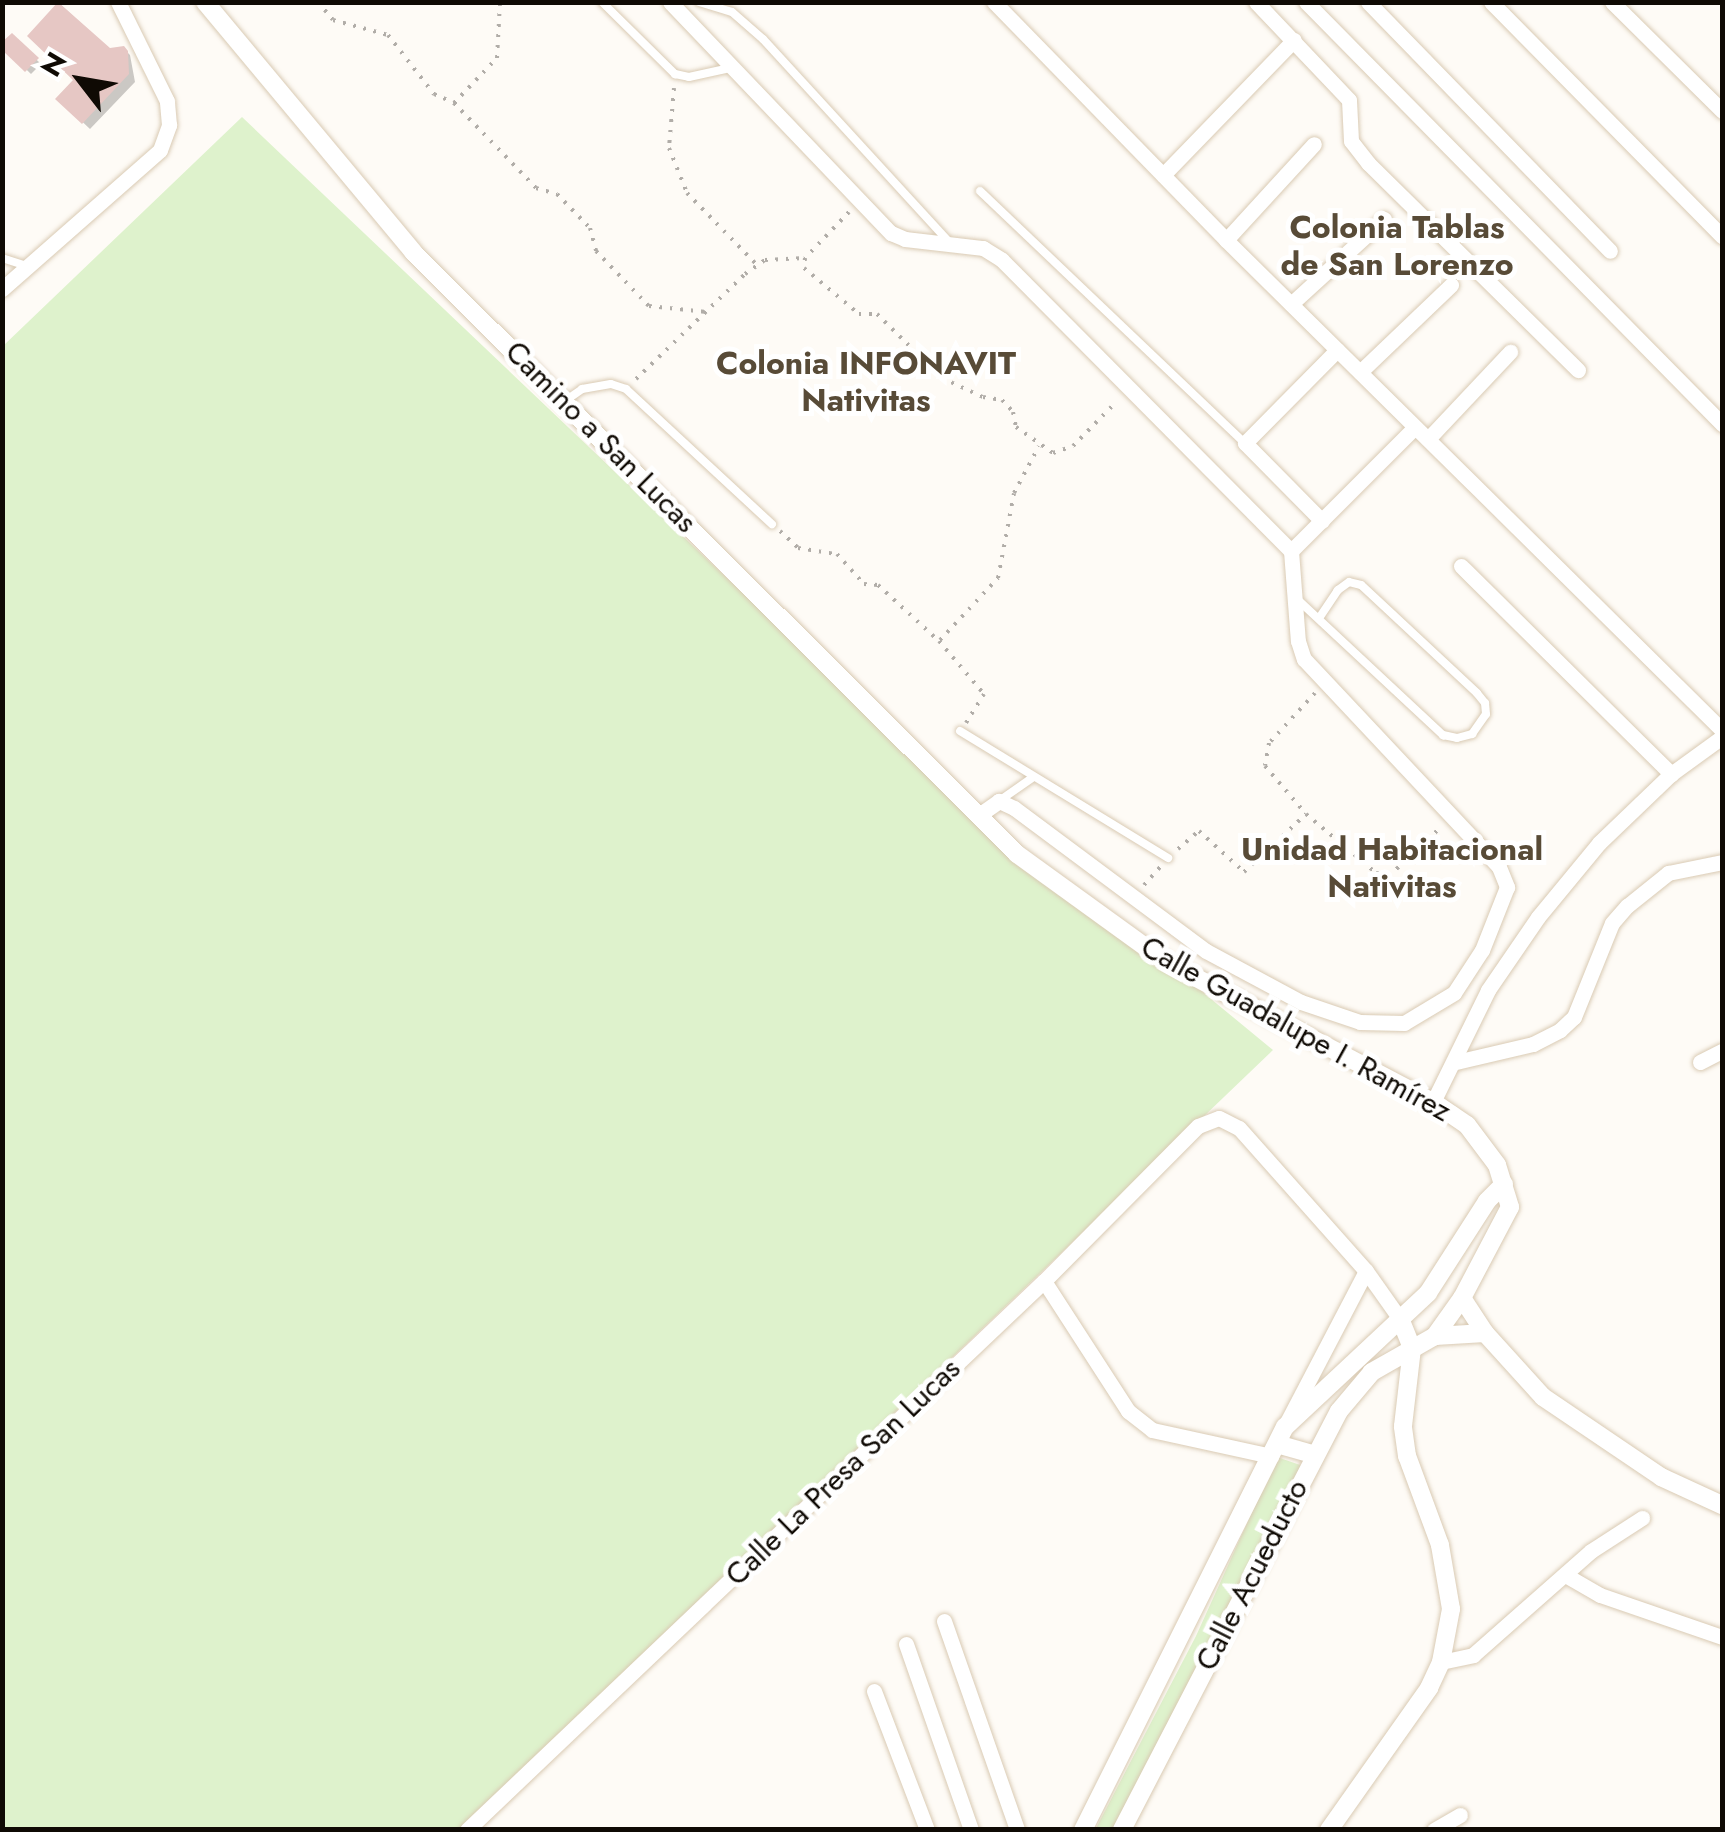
<!DOCTYPE html>
<meta charset="utf-8">
<style>
body{margin:0}
#map{position:relative;width:1725px;height:1832px;overflow:hidden;background:#fefbf6;font-family:Jost,sans-serif}
div>[style]{position:absolute}
[style*='--x']{left:calc(var(--x)*1px);top:calc(var(--y)*1px);width:calc(var(--w)*1px);rotate:calc(var(--a)*1deg)}
.green>*{inset:0;background:#def2cc}
.shadow>*{inset:0;background:#0003}
.building>*{inset:0;background:#e6c7c4}
.path>*{height:4px;margin-top:-2px;transform-origin:0;background:repeating-linear-gradient(90deg,#b1ada8 0 2.5px,transparent 0 10.5px)}
.roads{filter:drop-shadow(0 0 2px #d9cab3) drop-shadow(0 0 2px #d9cab3)}
.service>*{height:8px;margin:-4px;padding:0 4px;transform-origin:4px;border-radius:4px;background:#fff}
.minor>*{height:15px;margin:-7.5px;padding:0 7.5px;transform-origin:7.5px;border-radius:7.5px;background:#fff}
.tertiary>*{height:18px;margin:-9px;padding:0 9px;transform-origin:9px;border-radius:9px;background:#fff}
span{translate:-50% -50%;white-space:nowrap;text-align:center;line-height:1.15;-webkit-text-stroke:10px #fff;paint-order:stroke}
.street-label{font-size:30px;color:#0f0a04}
.neighbourhood-label{font-size:32px;color:#584b37;font-weight:700}
.frame{position:absolute;inset:0;border:5px solid #0f0a04;pointer-events:none}
.north{position:absolute;left:30px;top:30px;width:100px;height:100px;-webkit-text-stroke:8px #fff;paint-order:stroke;rotate:301deg;font-size:28px;font-weight:700;line-height:40px;text-align:center;color:#0f0a04}
.north::after{content:'';display:block;margin:auto;width:35px;height:45px;background:#0f0a04;clip-path:polygon(50% 0,100% 100%,50% 72%,0 100%)}
</style>
<div id="map">
<div class="green">
<div style="clip-path:polygon(242px 117px,1017px 854px,1166px 962px,1273px 1050px,460px 1829px,3px 1830px,3px 346px)"></div>
<div style="clip-path:polygon(1277px 1457px,1303px 1466px,1116px 1829px,1095px 1830px,1196px 1636px)"></div>
</div>
<div class="shadow">
<div style="clip-path:polygon(60px 4px,110px 50px,123px 48px,130px 55px,135px 82px,90px 129px,58px 99px,76px 80px,30px 36px)"></div>
<div style="clip-path:polygon(12px 36px,41px 64px,31px 74px,2px 46px)"></div>
</div>
<div class="building">
<div style="clip-path:polygon(58px 2px,110px 48px,124px 46px,128px 51px,129px 74px,82px 124px,55px 99px,73px 80px,27px 36px)"></div>
<div style="clip-path:polygon(12px 33px,39px 58px,25px 72px,2px 50px,2px 42px)"></div>
</div>
<div class="path">
<div style="--x:318;--y:2;--w:23;--a:50"></div>
<div style="--x:333;--y:20;--w:57;--a:15.3"></div>
<div style="--x:388;--y:35;--w:75;--a:52.1"></div>
<div style="--x:434;--y:94;--w:22;--a:24"></div>
<div style="--x:454;--y:103;--w:118;--a:46"></div>
<div style="--x:536;--y:188;--w:22;--a:16"></div>
<div style="--x:557;--y:194;--w:47;--a:45.9"></div>
<div style="--x:590;--y:228;--w:24;--a:75"></div>
<div style="--x:596;--y:251;--w:76;--a:46.1"></div>
<div style="--x:649;--y:306;--w:58;--a:5.9"></div>
<div style="--x:674;--y:88;--w:60;--a:94.8"></div>
<div style="--x:669;--y:148;--w:48;--a:68.2"></div>
<div style="--x:687;--y:193;--w:100;--a:45.8"></div>
<div style="--x:454;--y:103;--w:62;--a:-46.3"></div>
<div style="--x:497;--y:58;--w:56;--a:-86.9"></div>
<div style="--x:849;--y:212;--w:64;--a:133.7"></div>
<div style="--x:805;--y:258;--w:10;--a:96"></div>
<div style="--x:804;--y:268;--w:72;--a:39.9"></div>
<div style="--x:859;--y:314;--w:18;--a:0"></div>
<div style="--x:877;--y:314;--w:91;--a:44.6"></div>
<div style="--x:942;--y:378;--w:45;--a:24.9"></div>
<div style="--x:983;--y:397;--w:19;--a:9"></div>
<div style="--x:1002;--y:400;--w:16;--a:47"></div>
<div style="--x:1013;--y:412;--w:15;--a:79"></div>
<div style="--x:1016;--y:427;--w:45;--a:35.1"></div>
<div style="--x:1053;--y:453;--w:21;--a:-19"></div>
<div style="--x:1073;--y:446;--w:63;--a:-45.6"></div>
<div style="--x:636;--y:379;--w:151;--a:-43.9"></div>
<div style="--x:745;--y:274;--w:24;--a:-35"></div>
<div style="--x:765;--y:260;--w:40;--a:-2.9"></div>
<div style="--x:780;--y:531;--w:25;--a:43"></div>
<div style="--x:798;--y:548;--w:39;--a:9"></div>
<div style="--x:837;--y:554;--w:40;--a:48"></div>
<div style="--x:864;--y:584;--w:14;--a:4"></div>
<div style="--x:878;--y:585;--w:83;--a:42.6"></div>
<div style="--x:939;--y:641;--w:70;--a:49.7"></div>
<div style="--x:984;--y:694;--w:34;--a:122"></div>
<div style="--x:940;--y:640;--w:85;--a:-46.9"></div>
<div style="--x:998;--y:578;--w:86;--a:-79.3"></div>
<div style="--x:1014;--y:493;--w:53;--a:-62"></div>
<div style="--x:1315;--y:693;--w:68;--a:132.6"></div>
<div style="--x:1269;--y:743;--w:23;--a:100"></div>
<div style="--x:1265;--y:766;--w:63;--a:49.5"></div>
<div style="--x:1306;--y:814;--w:92;--a:40.1"></div>
<div style="--x:1376;--y:873;--w:13;--a:13"></div>
<div style="--x:1389;--y:876;--w:71;--a:-43.3"></div>
<div style="--x:1178;--y:849;--w:28;--a:-41"></div>
<div style="--x:1199;--y:831;--w:61;--a:42.3"></div>
<div style="--x:1244;--y:872;--w:85;--a:-43.1"></div>
<div style="--x:1144;--y:885;--w:25;--a:-48"></div>
</div>
<div class="roads">
<div class="service">
<div style="--x:602;--y:2;--w:103;--a:44.6"></div>
<div style="--x:675;--y:74;--w:14;--a:12"></div>
<div style="--x:689;--y:77;--w:42;--a:-12.4"></div>
<div style="--x:699;--y:2;--w:34;--a:17"></div>
<div style="--x:732;--y:12;--w:41;--a:41.1"></div>
<div style="--x:763;--y:39;--w:274;--a:47.5"></div>
<div style="--x:980;--y:191;--w:366;--a:43.6"></div>
<div style="--x:2;--y:258;--w:26;--a:18"></div>
<div style="--x:565;--y:401;--w:21;--a:-35"></div>
<div style="--x:582;--y:389;--w:29;--a:-10"></div>
<div style="--x:611;--y:384;--w:16;--a:18"></div>
<div style="--x:626;--y:389;--w:199;--a:42.8"></div>
<div style="--x:1297;--y:599;--w:200;--a:43"></div>
<div style="--x:1443;--y:735;--w:14;--a:12"></div>
<div style="--x:1457;--y:738;--w:16;--a:-15"></div>
<div style="--x:1472;--y:734;--w:24;--a:-55"></div>
<div style="--x:1486;--y:714;--w:11;--a:-95"></div>
<div style="--x:1485;--y:703;--w:13;--a:-129"></div>
<div style="--x:1477;--y:693;--w:158;--a:-137"></div>
<div style="--x:1361;--y:585;--w:12;--a:-166"></div>
<div style="--x:1349;--y:582;--w:14;--a:144"></div>
<div style="--x:1338;--y:590;--w:34;--a:124"></div>
<div style="--x:960;--y:731;--w:244;--a:31.4"></div>
<div style="--x:999;--y:801;--w:40;--a:-34.9"></div>
</div>
<div class="minor">
<div style="--x:670;--y:2;--w:320;--a:46.3"></div>
<div style="--x:891;--y:233;--w:15;--a:23"></div>
<div style="--x:905;--y:239;--w:79;--a:6.6"></div>
<div style="--x:983;--y:248;--w:22;--a:32"></div>
<div style="--x:1002;--y:260;--w:410;--a:45.2"></div>
<div style="--x:1291;--y:551;--w:90;--a:85.6"></div>
<div style="--x:1298;--y:641;--w:19;--a:72"></div>
<div style="--x:1304;--y:659;--w:285;--a:46.8"></div>
<div style="--x:1499;--y:867;--w:22;--a:68"></div>
<div style="--x:1507;--y:887;--w:68;--a:111.6"></div>
<div style="--x:1482;--y:950;--w:51;--a:123.1"></div>
<div style="--x:1454;--y:993;--w:58;--a:149"></div>
<div style="--x:1404;--y:1023;--w:44;--a:-178.7"></div>
<div style="--x:1360;--y:1022;--w:62;--a:-161.3"></div>
<div style="--x:1301;--y:1002;--w:108;--a:-151.8"></div>
<div style="--x:1206;--y:951;--w:239;--a:-143.3"></div>
<div style="--x:1014;--y:808;--w:17;--a:-155"></div>
<div style="--x:999;--y:801;--w:24;--a:145"></div>
<div style="--x:994;--y:2;--w:332;--a:45.7"></div>
<div style="--x:1226;--y:240;--w:697;--a:44.65"></div>
<div style="--x:1256;--y:2;--w:135;--a:46.5"></div>
<div style="--x:1349;--y:100;--w:41;--a:87.2"></div>
<div style="--x:1351;--y:141;--w:28;--a:52"></div>
<div style="--x:1368;--y:163;--w:295;--a:44.6"></div>
<div style="--x:1306;--y:2;--w:593;--a:45.41"></div>
<div style="--x:1368;--y:2;--w:347;--a:45.8"></div>
<div style="--x:1491;--y:2;--w:329;--a:45.4"></div>
<div style="--x:1612;--y:2;--w:155;--a:44.7"></div>
<div style="--x:1163;--y:175;--w:188;--a:-45.9"></div>
<div style="--x:1226;--y:240;--w:130;--a:-47.5"></div>
<div style="--x:2;--y:289;--w:210;--a:-41.3"></div>
<div style="--x:160;--y:150;--w:27;--a:-70"></div>
<div style="--x:169;--y:125;--w:24;--a:-95"></div>
<div style="--x:167;--y:101;--w:110;--a:-116.3"></div>
<div style="--x:1291;--y:304;--w:126;--a:-42.4"></div>
<div style="--x:1360;--y:372;--w:126;--a:-43.7"></div>
<div style="--x:1428;--y:439;--w:120;--a:-46.7"></div>
<div style="--x:1322;--y:521;--w:110;--a:-134.6"></div>
<div style="--x:1245;--y:443;--w:131;--a:-45.3"></div>
<div style="--x:1291;--y:551;--w:175;--a:-45"></div>
<div style="--x:1461;--y:566;--w:296;--a:44.7"></div>
<div style="--x:1456;--y:1062;--w:79;--a:-13.2"></div>
<div style="--x:1533;--y:1044;--w:30;--a:-27"></div>
<div style="--x:1560;--y:1030;--w:19;--a:-43"></div>
<div style="--x:1574;--y:1017;--w:101;--a:-68"></div>
<div style="--x:1612;--y:923;--w:23;--a:-49"></div>
<div style="--x:1627;--y:906;--w:53;--a:-38.8"></div>
<div style="--x:1668;--y:873;--w:55;--a:-11.5"></div>
<div style="--x:1700;--y:1062;--w:25;--a:-27"></div>
<div style="--x:1433;--y:1102;--w:125;--a:-63.8"></div>
<div style="--x:1488;--y:990;--w:88;--a:-55.6"></div>
<div style="--x:1538;--y:917;--w:96;--a:-50.5"></div>
<div style="--x:1599;--y:843;--w:100;--a:-43.8"></div>
<div style="--x:1671;--y:774;--w:63;--a:-36"></div>
<div style="--x:1044;--y:1281;--w:155;--a:57.1"></div>
<div style="--x:1128;--y:1411;--w:31;--a:38"></div>
<div style="--x:1152;--y:1430;--w:122;--a:12.3"></div>
<div style="--x:1287;--y:1422;--w:170;--a:-62.4"></div>
<div style="--x:1567;--y:1576;--w:38;--a:30"></div>
<div style="--x:1600;--y:1595;--w:129;--a:19"></div>
<div style="--x:944;--y:1621;--w:221;--a:70.7"></div>
<div style="--x:906;--y:1644;--w:197;--a:70.7"></div>
<div style="--x:1441;--y:1662;--w:33;--a:-12"></div>
<div style="--x:1473;--y:1655;--w:157;--a:-41.4"></div>
<div style="--x:1591;--y:1551;--w:61;--a:-32.9"></div>
<div style="--x:874;--y:1691;--w:149;--a:69.1"></div>
<div style="--x:467;--y:1830;--w:796;--a:-43.58"></div>
<div style="--x:1044;--y:1281;--w:218;--a:-45.2"></div>
<div style="--x:1198;--y:1126;--w:22;--a:-21"></div>
<div style="--x:1219;--y:1118;--w:22;--a:27"></div>
<div style="--x:1239;--y:1128;--w:191;--a:48.4"></div>
<div style="--x:1366;--y:1271;--w:59;--a:54.7"></div>
<div style="--x:1434;--y:1830;--w:30;--a:-30"></div>
</div>
<div class="tertiary">
<div style="--x:205;--y:2;--w:325;--a:50.2"></div>
<div style="--x:413;--y:252;--w:853;--a:44.9"></div>
<div style="--x:1017;--y:854;--w:184;--a:35.9"></div>
<div style="--x:1166;--y:962;--w:301;--a:27.7"></div>
<div style="--x:1433;--y:1102;--w:41;--a:34.1"></div>
<div style="--x:1467;--y:1125;--w:50;--a:53.1"></div>
<div style="--x:1497;--y:1165;--w:44;--a:72.8"></div>
<div style="--x:1510;--y:1207;--w:103;--a:117.8"></div>
<div style="--x:1462;--y:1298;--w:47;--a:125.4"></div>
<div style="--x:1435;--y:1336;--w:73;--a:150.3"></div>
<div style="--x:1372;--y:1372;--w:51;--a:130.2"></div>
<div style="--x:1339;--y:1411;--w:472;--a:117.4"></div>
<div style="--x:1462;--y:1298;--w:42;--a:56.7"></div>
<div style="--x:1485;--y:1333;--w:86;--a:47.8"></div>
<div style="--x:1543;--y:1397;--w:143;--a:34.1"></div>
<div style="--x:1661;--y:1477;--w:67;--a:24.7"></div>
<div style="--x:1435;--y:1336;--w:50;--a:-3.4"></div>
<div style="--x:1277;--y:1444;--w:37;--a:16"></div>
<div style="--x:1083;--y:1830;--w:451;--a:-63.4"></div>
<div style="--x:1285;--y:1427;--w:196;--a:-43.1"></div>
<div style="--x:1428;--y:1293;--w:109;--a:-57.3"></div>
<div style="--x:1487;--y:1201;--w:24;--a:-45"></div>
<div style="--x:1329;--y:1830;--w:174;--a:-54.8"></div>
<div style="--x:1429;--y:1688;--w:29;--a:-65"></div>
<div style="--x:1441;--y:1662;--w:54;--a:-79.3"></div>
<div style="--x:1451;--y:1609;--w:65;--a:-99.8"></div>
<div style="--x:1440;--y:1545;--w:95;--a:-110.3"></div>
<div style="--x:1407;--y:1456;--w:30;--a:-98"></div>
<div style="--x:1403;--y:1426;--w:79;--a:-83.4"></div>
<div style="--x:1412;--y:1348;--w:31;--a:-112"></div>
</div>
</div>
<div class="street-label">
<span style="left:601px;top:437px;rotate:45deg">Camino a San Lucas</span>
<span style="left:1296px;top:1029px;rotate:29deg">Calle Guadalupe I. Ramírez</span>
<span style="left:843px;top:1472px;rotate:-44deg">Calle La Presa San Lucas</span>
<span style="left:1252px;top:1575px;rotate:-63deg">Calle Acueducto</span>
</div>
<div class="neighbourhood-label">
<span style="left:1397px;top:246px">Colonia Tablas<br>de San Lorenzo</span>
<span style="left:866px;top:382px">Colonia INFONAVIT<br>Nativitas</span>
<span style="left:1392px;top:868px">Unidad Habitacional<br>Nativitas</span>
</div>
<div class="frame"></div>
<div class="north">N</div>
</div>
